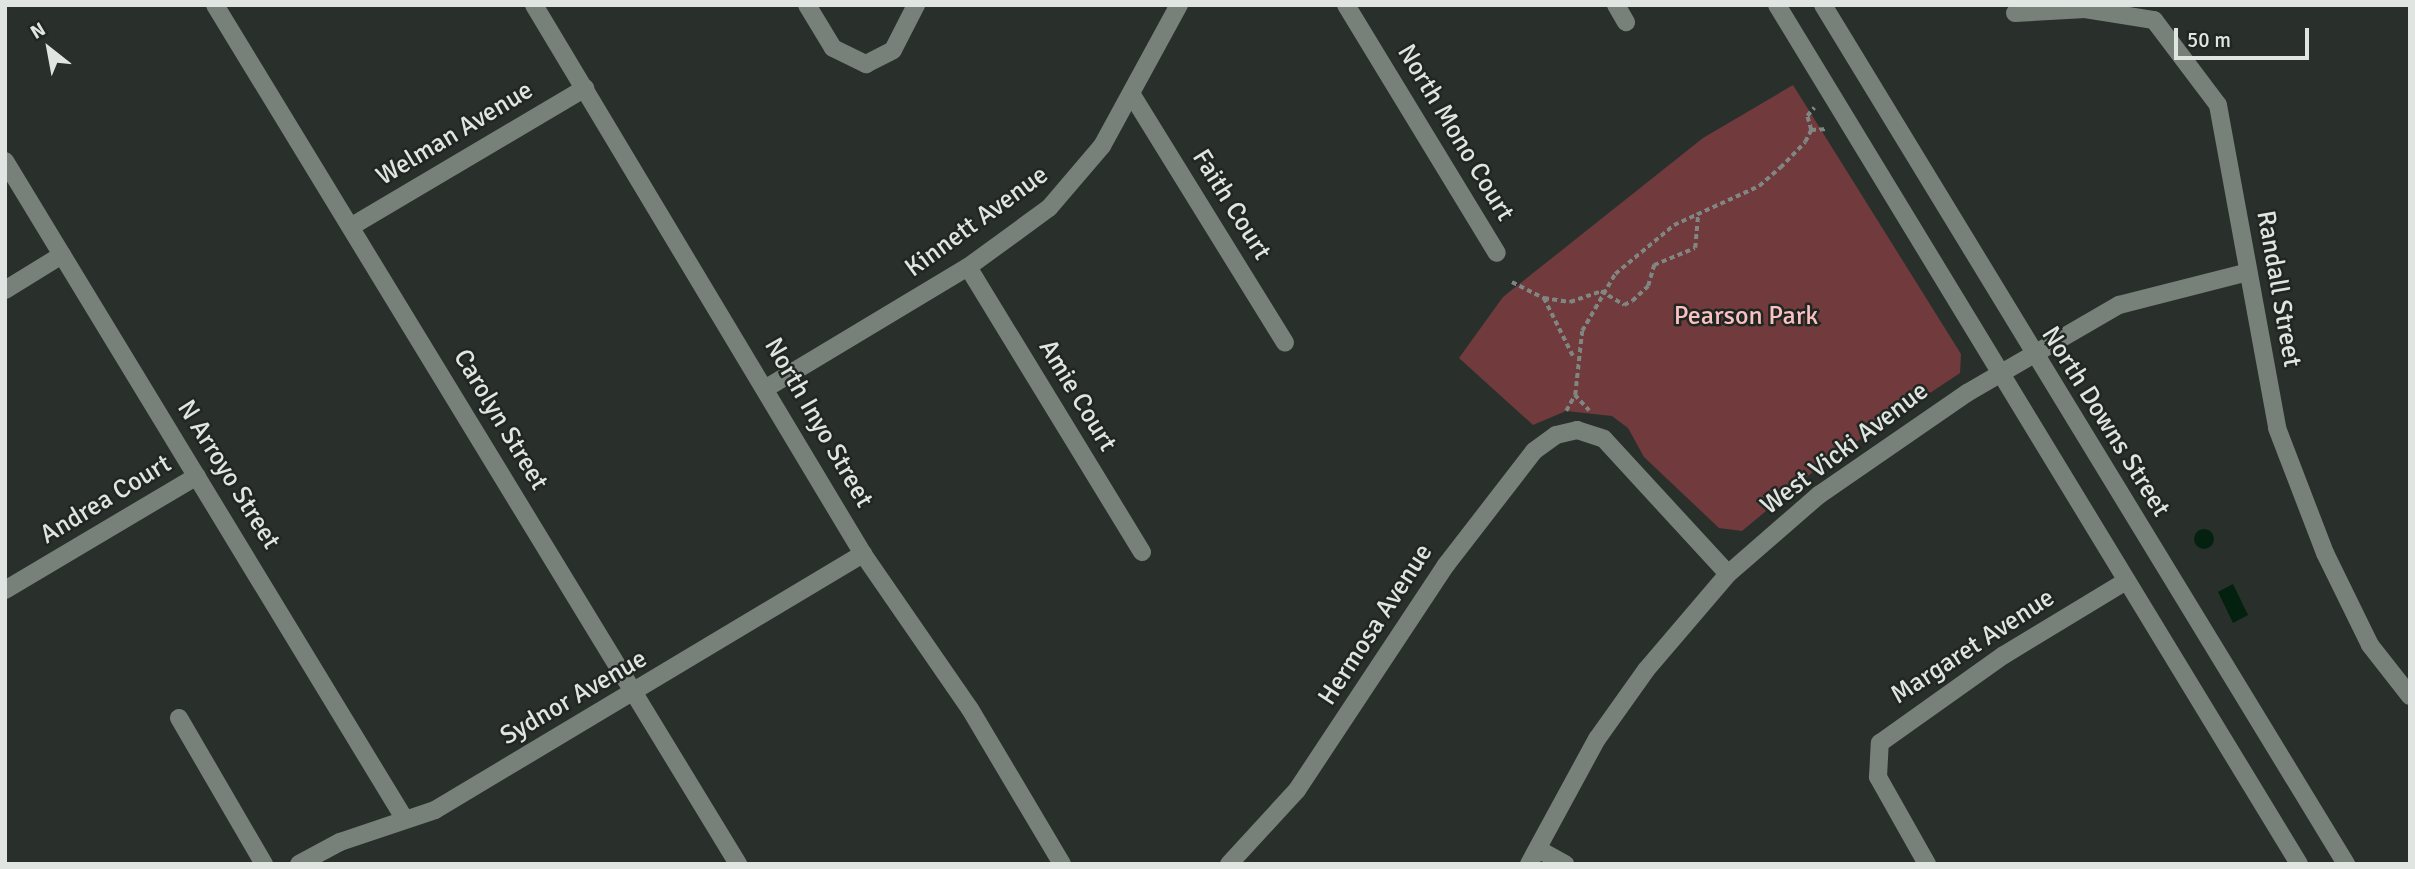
<!DOCTYPE html>
<style>
body{margin:0}
#map{position:relative;width:2415px;height:869px;overflow:hidden;background:#29302b;font-family:Signika,sans-serif}
div>[style]{position:absolute}
[style*='--x']{left:calc(var(--x)*1px);top:calc(var(--y)*1px);width:calc(var(--w)*1px);rotate:calc(var(--a)*1deg)}
.green>*{inset:0;background:#713a3d}
.water>*{inset:0;background:#04200e}
.round{border-radius:50%}
.path>*{height:3.5px;margin-top:-1.75px;transform-origin:0;background:repeating-linear-gradient(90deg,#808682 0 5px,transparent 0 8.5px)}
.minor>*{height:18px;margin:-9px;padding:0 9px;transform-origin:9px;border-radius:9px;background:#78807a}
span{translate:-50% -50%;white-space:nowrap;text-align:center;line-height:1.15;-webkit-text-stroke:5px #202621;paint-order:stroke}
.street-label{font-size:26px;color:#e0e5e2}
.park-label{font-size:26px;color:#fbc1c2}
.frame{position:absolute;inset:0;border:7px solid #e0e5e2;pointer-events:none}
.north{position:absolute;left:14px;top:14px;width:70px;height:70px;-webkit-text-stroke:5px #202621;paint-order:stroke;rotate:329deg;font-size:19px;font-weight:700;line-height:28px;text-align:center;color:#e0e5e2}
.north::after{content:'';display:block;margin:auto;width:24px;height:32px;background:#e0e5e2;clip-path:polygon(50% 0,100% 100%,50% 72%,0 100%)}
.scale{position:absolute;left:2174px;top:28px;width:135px;height:32px;box-sizing:border-box;border:4px solid #e0e5e2;border-top:0;padding-left:9px;font-size:21px;line-height:24px;white-space:nowrap;color:#e0e5e2;-webkit-text-stroke:5px #202621;paint-order:stroke}
</style>
<div id="map">
<div class="green">
<div style="clip-path:polygon(1793px 85px,1961px 354px,1960px 373px,1820px 466px,1742px 531px,1719px 528px,1644px 457px,1628px 428px,1612px 416px,1566px 411px,1533px 425px,1459px 358px,1503px 297px,1703px 138px)"></div>
</div>
<div class="water">
<div class="round" style="left:2194px;top:529px;width:20px;height:20px"></div>
<div style="clip-path:polygon(2233px 584px,2248px 615px,2233px 623px,2218px 592px)"></div>
</div>
<div class="path">
<div style="--x:1811;--y:130;--w:17;--a:-3"></div>
<div style="--x:1512;--y:282;--w:36;--a:27"></div>
<div style="--x:1544;--y:298;--w:67;--a:63.4"></div>
<div style="--x:1601;--y:291;--w:27;--a:31"></div>
<div style="--x:1624;--y:305;--w:9;--a:-27"></div>
<div style="--x:1632;--y:301;--w:22;--a:-43"></div>
<div style="--x:1648;--y:286;--w:22;--a:-74"></div>
<div style="--x:1654;--y:265;--w:44;--a:-22.5"></div>
<div style="--x:1695;--y:248;--w:35;--a:-85"></div>
<div style="--x:1544;--y:298;--w:26;--a:9"></div>
<div style="--x:1570;--y:302;--w:31;--a:-19"></div>
<div style="--x:1575;--y:395;--w:64;--a:-83.8"></div>
<div style="--x:1582;--y:331;--w:66;--a:-59.9"></div>
<div style="--x:1615;--y:274;--w:77;--a:-39.7"></div>
<div style="--x:1674;--y:225;--w:94;--a:-24.6"></div>
<div style="--x:1759;--y:186;--w:28;--a:-41"></div>
<div style="--x:1780;--y:168;--w:36;--a:-46"></div>
<div style="--x:1805;--y:142;--w:13;--a:-63"></div>
<div style="--x:1811;--y:130;--w:15;--a:-106"></div>
<div style="--x:1807;--y:116;--w:11;--a:-49"></div>
<div style="--x:1566;--y:411;--w:18;--a:-61"></div>
<div style="--x:1575;--y:395;--w:21;--a:47"></div>
</div>
<div class="minor">
<div style="--x:215;--y:5;--w:1006;--a:58.66"></div>
<div style="--x:534;--y:5;--w:640;--a:59.07"></div>
<div style="--x:863;--y:554;--w:188;--a:55.4"></div>
<div style="--x:970;--y:709;--w:180;--a:59.3"></div>
<div style="--x:807;--y:5;--w:50;--a:58.8"></div>
<div style="--x:833;--y:48;--w:37;--a:26"></div>
<div style="--x:866;--y:64;--w:30;--a:-27"></div>
<div style="--x:893;--y:50;--w:51;--a:-62.9"></div>
<div style="--x:1346;--y:5;--w:290;--a:58.7"></div>
<div style="--x:1616;--y:5;--w:20;--a:60"></div>
<div style="--x:1777;--y:5;--w:1005;--a:58.71"></div>
<div style="--x:1823;--y:5;--w:1006;--a:58.66"></div>
<div style="--x:2015;--y:13;--w:70;--a:-3.3"></div>
<div style="--x:2085;--y:9;--w:70;--a:9.1"></div>
<div style="--x:2154;--y:20;--w:106;--a:53"></div>
<div style="--x:2218;--y:105;--w:328;--a:79.6"></div>
<div style="--x:2277;--y:428;--w:134;--a:69"></div>
<div style="--x:2325;--y:553;--w:102;--a:63.9"></div>
<div style="--x:2370;--y:645;--w:65;--a:51.9"></div>
<div style="--x:1132;--y:95;--w:291;--a:58.3"></div>
<div style="--x:5;--y:161;--w:769;--a:58.73"></div>
<div style="--x:352;--y:226;--w:271;--a:-30.6"></div>
<div style="--x:968;--y:267;--w:334;--a:58.6"></div>
<div style="--x:5;--y:290;--w:67;--a:-31.6"></div>
<div style="--x:768;--y:387;--w:233;--a:-31"></div>
<div style="--x:968;--y:267;--w:100;--a:-36.1"></div>
<div style="--x:1049;--y:208;--w:82;--a:-49.5"></div>
<div style="--x:1102;--y:146;--w:161;--a:-61.4"></div>
<div style="--x:5;--y:590;--w:223;--a:-30.7"></div>
<div style="--x:179;--y:718;--w:169;--a:59.8"></div>
<div style="--x:1538;--y:849;--w:31;--a:29"></div>
<div style="--x:299;--y:864;--w:47;--a:-28.2"></div>
<div style="--x:340;--y:842;--w:100;--a:-18.6"></div>
<div style="--x:435;--y:810;--w:499;--a:-30.9"></div>
<div style="--x:1229;--y:864;--w:100;--a:-47.4"></div>
<div style="--x:1297;--y:790;--w:270;--a:-56.5"></div>
<div style="--x:1446;--y:565;--w:144;--a:-52.3"></div>
<div style="--x:1534;--y:451;--w:27;--a:-36"></div>
<div style="--x:1556;--y:435;--w:22;--a:-13"></div>
<div style="--x:1577;--y:430;--w:28;--a:18"></div>
<div style="--x:1604;--y:439;--w:183;--a:47.4"></div>
<div style="--x:1529;--y:864;--w:142;--a:-61.5"></div>
<div style="--x:1597;--y:739;--w:85;--a:-54.6"></div>
<div style="--x:1646;--y:670;--w:126;--a:-49.5"></div>
<div style="--x:1728;--y:574;--w:121;--a:-41"></div>
<div style="--x:1819;--y:495;--w:180;--a:-34.6"></div>
<div style="--x:1967;--y:393;--w:176;--a:-30.1"></div>
<div style="--x:2119;--y:305;--w:130;--a:-14.3"></div>
<div style="--x:1927;--y:864;--w:100;--a:-119.4"></div>
<div style="--x:1878;--y:777;--w:34;--a:-87"></div>
<div style="--x:1880;--y:743;--w:152;--a:-35.4"></div>
<div style="--x:2004;--y:655;--w:143;--a:-31.2"></div>
</div>
<div class="street-label">
<span style="left:1455px;top:133px;rotate:59deg">North Mono Court</span>
<span style="left:455px;top:134px;rotate:-31deg">Welman Avenue</span>
<span style="left:1231px;top:205px;rotate:58deg">Faith Court</span>
<span style="left:977px;top:222px;rotate:-36deg">Kinnett Avenue</span>
<span style="left:2278px;top:289px;rotate:80deg">Randall Street</span>
<span style="left:1077px;top:396px;rotate:59deg">Amie Court</span>
<span style="left:500px;top:420px;rotate:59deg">Carolyn Street</span>
<span style="left:2105px;top:422px;rotate:58deg">North Downs Street</span>
<span style="left:818px;top:423px;rotate:60deg">North Inyo Street</span>
<span style="left:1845px;top:449px;rotate:-37deg">West Vicki Avenue</span>
<span style="left:228px;top:475px;rotate:58deg">N Arroyo Street</span>
<span style="left:106px;top:500px;rotate:-31deg">Andrea Court</span>
<span style="left:1376px;top:625px;rotate:-57deg">Hermosa Avenue</span>
<span style="left:1973px;top:647px;rotate:-33deg">Margaret Avenue</span>
<span style="left:574px;top:698px;rotate:-30deg">Sydnor Avenue</span>
</div>
<div class="park-label">
<span style="left:1746px;top:317px">Pearson Park</span>
</div>
<div class="frame"></div>
<div class="north">N</div>
<div class="scale">50 m</div>
</div>
